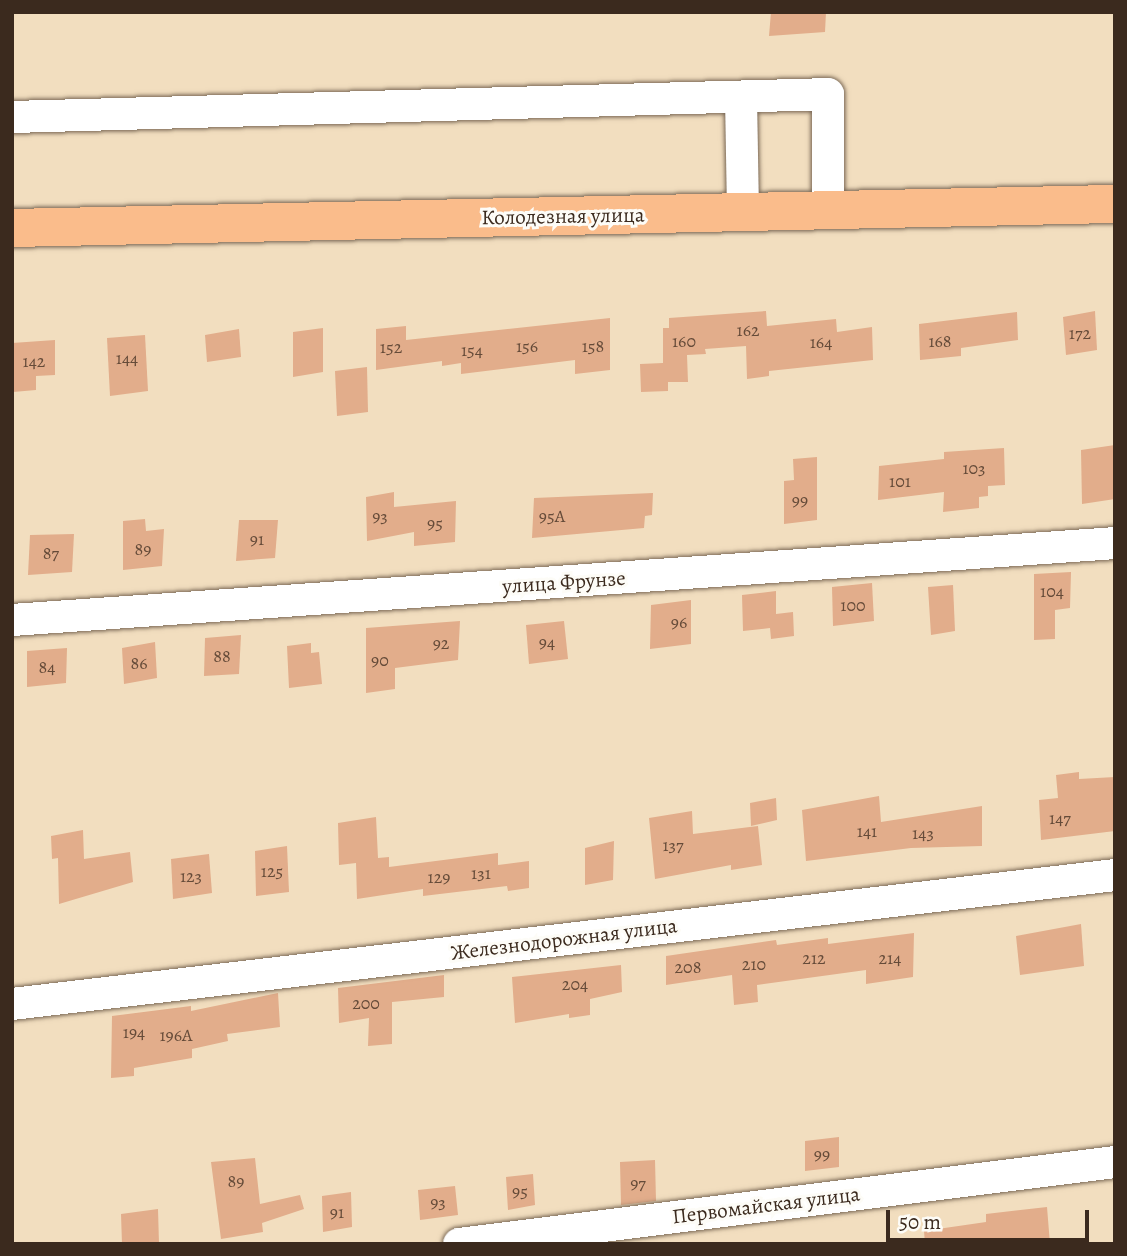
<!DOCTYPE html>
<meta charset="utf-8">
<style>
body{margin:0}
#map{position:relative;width:1127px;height:1256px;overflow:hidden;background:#f2debf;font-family:Alegreya,serif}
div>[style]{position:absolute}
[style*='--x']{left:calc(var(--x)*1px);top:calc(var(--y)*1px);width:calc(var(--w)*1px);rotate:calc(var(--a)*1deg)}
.building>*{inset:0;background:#e2ad8b}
.roads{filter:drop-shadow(0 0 2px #7b6956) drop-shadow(0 0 2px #7b6956)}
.minor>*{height:32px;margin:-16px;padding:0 16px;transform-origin:16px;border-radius:16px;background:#fff}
.major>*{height:38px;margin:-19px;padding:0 19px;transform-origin:19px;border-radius:19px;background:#fabc8b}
span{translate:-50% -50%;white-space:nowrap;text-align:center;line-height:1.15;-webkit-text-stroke:6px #fdfcf7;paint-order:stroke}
.number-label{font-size:18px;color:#654b39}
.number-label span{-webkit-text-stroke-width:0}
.street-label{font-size:21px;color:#3b2a1e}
.frame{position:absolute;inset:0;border:14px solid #3b2a1e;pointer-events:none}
.scale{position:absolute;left:886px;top:1210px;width:203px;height:32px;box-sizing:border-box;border:4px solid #3b2a1e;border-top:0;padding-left:9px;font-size:21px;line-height:24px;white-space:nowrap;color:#3b2a1e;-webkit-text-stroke:5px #fdfcf7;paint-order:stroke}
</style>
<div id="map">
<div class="building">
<div style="clip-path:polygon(771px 12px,826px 12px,825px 32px,769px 36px)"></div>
<div style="clip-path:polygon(766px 311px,767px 326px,836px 319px,837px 332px,872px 327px,873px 360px,769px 371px,769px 376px,747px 379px,746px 346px,705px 349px,706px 354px,687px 355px,688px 382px,668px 382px,668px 391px,641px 392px,640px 364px,663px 363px,663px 328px,669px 328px,669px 318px)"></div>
<div style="clip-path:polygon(1095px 311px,1097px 350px,1066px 355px,1063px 317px)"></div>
<div style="clip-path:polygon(1017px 312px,1018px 340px,961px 348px,961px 356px,920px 360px,919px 324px)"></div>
<div style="clip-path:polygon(610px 318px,610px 370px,575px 374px,575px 360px,461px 374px,461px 363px,442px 366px,442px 361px,376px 370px,376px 329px,406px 326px,406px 340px)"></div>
<div style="clip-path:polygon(323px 328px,323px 372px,293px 377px,293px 332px)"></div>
<div style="clip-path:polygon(239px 329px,241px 357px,207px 362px,205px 335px)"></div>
<div style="clip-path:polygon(145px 335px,148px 391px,110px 396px,107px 338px)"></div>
<div style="clip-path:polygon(55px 340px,55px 375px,36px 376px,36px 390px,13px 392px,12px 343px)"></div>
<div style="clip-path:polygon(367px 367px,368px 412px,337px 416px,335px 371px)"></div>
<div style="clip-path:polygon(1115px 445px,1115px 499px,1082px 504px,1081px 450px)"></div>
<div style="clip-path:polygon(1004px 448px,1005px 485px,988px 486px,988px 496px,979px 497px,979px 508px,943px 512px,944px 492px,878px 500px,879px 466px,944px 459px,944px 452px)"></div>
<div style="clip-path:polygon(817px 457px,817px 520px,784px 524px,784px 481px,794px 480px,793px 459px)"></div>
<div style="clip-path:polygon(394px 492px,394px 507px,456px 501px,455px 542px,414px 546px,414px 532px,367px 541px,366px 497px)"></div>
<div style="clip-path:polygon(653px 493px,652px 515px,645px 516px,644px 528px,532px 538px,534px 498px)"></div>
<div style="clip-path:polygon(145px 519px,146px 531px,164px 529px,162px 566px,123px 570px,123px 521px)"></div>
<div style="clip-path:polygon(239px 520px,278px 520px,275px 558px,236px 561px)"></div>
<div style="clip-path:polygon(74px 534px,72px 572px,28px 575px,30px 535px)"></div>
<div style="clip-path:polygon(1071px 572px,1070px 608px,1055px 610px,1055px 639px,1034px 640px,1034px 574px)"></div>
<div style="clip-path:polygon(872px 583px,874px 621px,833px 626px,832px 587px)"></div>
<div style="clip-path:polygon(953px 585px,955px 631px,931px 635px,928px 587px)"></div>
<div style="clip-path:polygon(776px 591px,776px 614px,793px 612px,794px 636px,771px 639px,770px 628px,743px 631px,742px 595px)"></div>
<div style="clip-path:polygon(691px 600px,691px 644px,650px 649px,651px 605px)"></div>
<div style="clip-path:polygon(460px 621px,458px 660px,395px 668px,395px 689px,366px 693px,366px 628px)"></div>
<div style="clip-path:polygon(564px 621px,568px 659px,529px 664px,526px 625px)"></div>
<div style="clip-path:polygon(241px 635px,239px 674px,204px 676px,205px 638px)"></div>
<div style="clip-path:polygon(155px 642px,157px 678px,124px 684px,122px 648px)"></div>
<div style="clip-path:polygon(311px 643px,311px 653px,319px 652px,322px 684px,289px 688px,287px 646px)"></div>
<div style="clip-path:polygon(67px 648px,66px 683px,27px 687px,27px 651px)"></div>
<div style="clip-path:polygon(1079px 772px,1079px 779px,1115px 777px,1115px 831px,1041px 840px,1039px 800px,1058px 798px,1056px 775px)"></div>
<div style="clip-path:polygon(879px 796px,881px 822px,982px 806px,982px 846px,911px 848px,806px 861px,802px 810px)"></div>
<div style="clip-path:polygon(776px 798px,777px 820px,751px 826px,750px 803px)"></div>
<div style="clip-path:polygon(692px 811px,693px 834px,758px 826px,762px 865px,731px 870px,731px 865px,655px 879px,649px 818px)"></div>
<div style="clip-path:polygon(376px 817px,378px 858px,389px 857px,389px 867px,498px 853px,498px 865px,529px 861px,529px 888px,508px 891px,507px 886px,423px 896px,423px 889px,357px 899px,356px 863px,339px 865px,338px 823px)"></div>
<div style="clip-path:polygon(83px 830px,84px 859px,130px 852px,133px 882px,59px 904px,58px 858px,52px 859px,51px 836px)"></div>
<div style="clip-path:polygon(614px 841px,613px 880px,585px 885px,585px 848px)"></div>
<div style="clip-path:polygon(287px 846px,289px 892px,256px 896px,255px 851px)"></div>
<div style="clip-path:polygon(209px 854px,212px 893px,173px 899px,171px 859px)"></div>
<div style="clip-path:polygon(1081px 924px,1084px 966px,1020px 975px,1016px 936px)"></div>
<div style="clip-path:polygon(914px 933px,913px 977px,866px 984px,866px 970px,757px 985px,758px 1002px,734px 1005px,732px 975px,666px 985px,666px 956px,776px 940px,777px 945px,828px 938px,828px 944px)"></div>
<div style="clip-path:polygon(621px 965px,622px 992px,590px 999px,590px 1015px,569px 1018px,569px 1014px,515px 1023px,512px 977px)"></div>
<div style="clip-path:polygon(444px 975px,444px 997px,392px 1002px,392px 1044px,368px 1046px,369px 1018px,339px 1023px,338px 988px)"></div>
<div style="clip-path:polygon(278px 993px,280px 1027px,227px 1034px,228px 1041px,192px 1049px,192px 1058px,134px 1068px,134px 1076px,111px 1078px,112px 1016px,191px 1006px,191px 1011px)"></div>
<div style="clip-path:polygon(839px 1137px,839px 1167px,805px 1171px,805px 1141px)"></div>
<div style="clip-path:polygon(255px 1158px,260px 1204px,300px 1195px,304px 1209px,262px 1223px,263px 1232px,221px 1239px,211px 1162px)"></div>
<div style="clip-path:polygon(655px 1160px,656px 1201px,621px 1205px,620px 1162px)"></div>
<div style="clip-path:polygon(533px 1174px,535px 1205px,508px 1210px,506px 1177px)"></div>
<div style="clip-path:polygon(455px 1186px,458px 1215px,420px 1220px,418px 1190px)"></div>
<div style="clip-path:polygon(351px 1192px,352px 1227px,323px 1232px,322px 1196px)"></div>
<div style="clip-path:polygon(1047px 1207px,1050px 1244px,925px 1244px,924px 1231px,986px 1222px,986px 1214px)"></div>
<div style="clip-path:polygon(158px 1209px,159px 1244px,122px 1244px,121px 1214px)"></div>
</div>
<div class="roads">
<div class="minor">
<div style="--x:741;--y:97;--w:115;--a:89"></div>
<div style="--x:12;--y:117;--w:816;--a:-1.61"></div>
<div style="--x:828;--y:94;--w:116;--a:90"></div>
<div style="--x:12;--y:620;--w:1106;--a:-3.99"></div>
<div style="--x:12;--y:1004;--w:1111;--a:-6.67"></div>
<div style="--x:459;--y:1244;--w:661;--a:-7.13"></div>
</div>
<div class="major">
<div style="--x:12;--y:228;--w:1103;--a:-1.25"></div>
</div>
</div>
<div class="number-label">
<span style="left:748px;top:330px">162</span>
<span style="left:1080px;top:333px">172</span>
<span style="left:684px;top:341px">160</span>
<span style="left:940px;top:341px">168</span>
<span style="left:821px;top:342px">164</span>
<span style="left:527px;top:346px">156</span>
<span style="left:593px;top:346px">158</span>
<span style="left:391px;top:347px">152</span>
<span style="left:472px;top:350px">154</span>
<span style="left:127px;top:358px">144</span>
<span style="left:34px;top:361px">142</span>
<span style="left:974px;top:468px">103</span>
<span style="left:900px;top:481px">101</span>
<span style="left:800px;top:500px">99</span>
<span style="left:380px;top:516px">93</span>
<span style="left:552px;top:516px">95А</span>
<span style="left:435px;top:523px">95</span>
<span style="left:257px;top:539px">91</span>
<span style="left:143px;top:549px">89</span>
<span style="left:51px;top:553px">87</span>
<span style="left:1052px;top:591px">104</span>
<span style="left:853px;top:605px">100</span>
<span style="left:679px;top:622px">96</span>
<span style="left:547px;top:642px">94</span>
<span style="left:441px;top:643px">92</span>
<span style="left:222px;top:656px">88</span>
<span style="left:380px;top:660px">90</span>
<span style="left:139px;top:663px">86</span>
<span style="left:47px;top:667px">84</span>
<span style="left:1060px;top:818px">147</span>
<span style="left:867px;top:831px">141</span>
<span style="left:923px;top:833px">143</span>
<span style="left:673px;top:845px">137</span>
<span style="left:272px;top:871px">125</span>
<span style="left:481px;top:873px">131</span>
<span style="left:191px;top:876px">123</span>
<span style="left:439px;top:877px">129</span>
<span style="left:814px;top:958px">212</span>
<span style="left:890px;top:958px">214</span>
<span style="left:754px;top:964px">210</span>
<span style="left:688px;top:967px">208</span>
<span style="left:575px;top:984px">204</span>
<span style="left:366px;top:1003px">200</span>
<span style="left:134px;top:1032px">194</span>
<span style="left:176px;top:1035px">196А</span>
<span style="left:822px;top:1154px">99</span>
<span style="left:236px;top:1181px">89</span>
<span style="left:638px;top:1183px">97</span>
<span style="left:520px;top:1191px">95</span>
<span style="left:438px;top:1202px">93</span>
<span style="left:337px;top:1212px">91</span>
</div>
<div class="street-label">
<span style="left:563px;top:216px;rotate:-1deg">Колодезная улица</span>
<span style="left:564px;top:582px;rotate:-4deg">улица Фрунзе</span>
<span style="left:564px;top:939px;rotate:-7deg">Железнодорожная улица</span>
<span style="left:766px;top:1205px;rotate:-7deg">Первомайская улица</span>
</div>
<div class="frame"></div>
<div class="scale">50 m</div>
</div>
